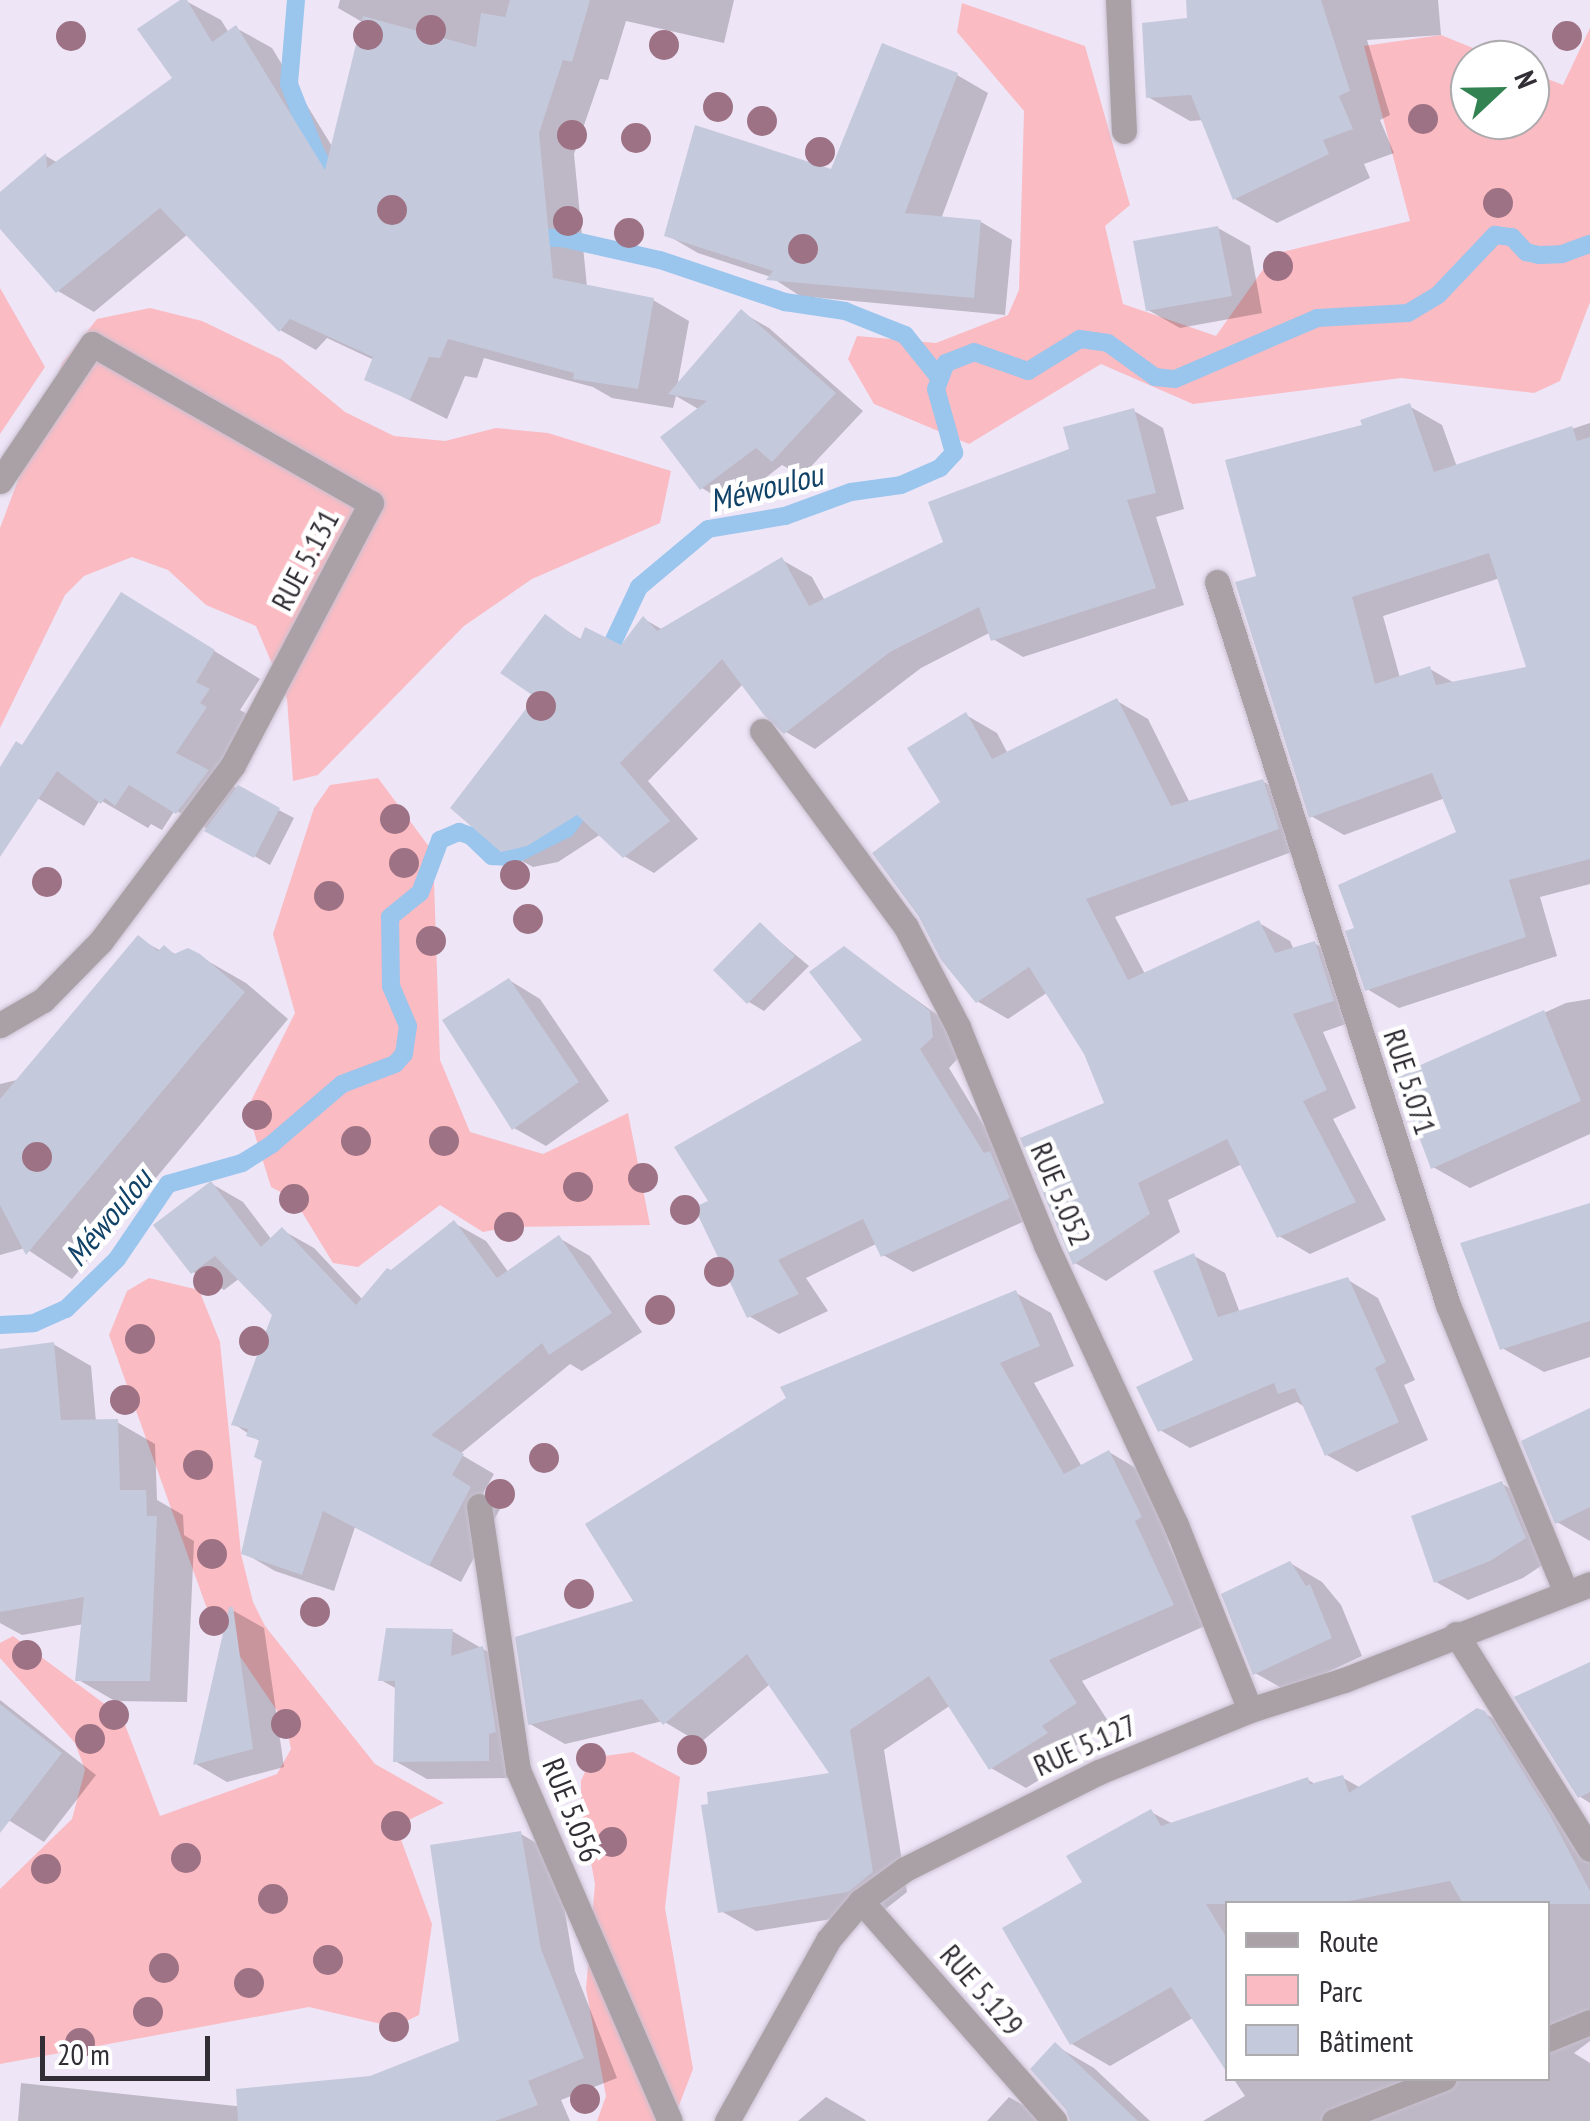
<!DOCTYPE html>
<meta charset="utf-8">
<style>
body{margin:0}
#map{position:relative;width:1590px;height:2121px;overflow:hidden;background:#eee5f7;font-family:"PT Sans Narrow",sans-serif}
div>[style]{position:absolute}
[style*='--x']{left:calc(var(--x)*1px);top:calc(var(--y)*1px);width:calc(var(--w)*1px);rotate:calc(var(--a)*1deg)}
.green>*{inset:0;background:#fabbc3}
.shadow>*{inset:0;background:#0003}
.stream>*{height:18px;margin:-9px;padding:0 9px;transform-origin:9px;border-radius:9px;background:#9ac5ed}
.building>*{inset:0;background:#c5c9dc}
.roads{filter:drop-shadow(0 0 2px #c8c0d0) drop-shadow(0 0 2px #c8c0d0)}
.street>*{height:25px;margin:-12.5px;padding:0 12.5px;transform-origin:12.5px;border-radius:12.5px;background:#a9a1a6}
.trees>*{width:30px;height:30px;margin:-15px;border-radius:50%;background:#9d7284}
span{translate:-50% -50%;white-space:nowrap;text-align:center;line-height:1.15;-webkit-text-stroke:9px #fff;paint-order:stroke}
.street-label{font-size:30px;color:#322e35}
.water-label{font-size:32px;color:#104166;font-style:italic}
.legend{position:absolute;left:1225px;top:1901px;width:325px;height:180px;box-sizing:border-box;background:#fff;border:2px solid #adabae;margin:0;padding:12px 18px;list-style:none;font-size:30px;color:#322e35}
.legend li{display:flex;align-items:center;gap:20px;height:50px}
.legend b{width:50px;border:2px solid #adabae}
.north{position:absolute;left:1450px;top:40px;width:100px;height:100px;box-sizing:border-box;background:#fff;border:2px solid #adabae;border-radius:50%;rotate:68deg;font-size:28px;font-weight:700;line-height:40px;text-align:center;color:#322e35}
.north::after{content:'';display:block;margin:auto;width:35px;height:45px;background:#338252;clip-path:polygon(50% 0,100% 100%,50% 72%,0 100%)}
.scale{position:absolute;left:40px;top:2036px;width:170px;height:45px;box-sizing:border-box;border:5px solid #322e35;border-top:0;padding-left:12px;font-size:30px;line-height:35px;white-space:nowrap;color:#322e35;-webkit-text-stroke:8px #fff;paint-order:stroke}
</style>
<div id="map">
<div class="green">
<div style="clip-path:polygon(962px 3px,1085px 46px,1130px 205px,1105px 226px,1123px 304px,1216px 336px,1274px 254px,1410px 221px,1364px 46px,1441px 35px,1502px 60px,1470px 60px,1470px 120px,1530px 120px,1530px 72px,1563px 85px,1590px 28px,1590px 302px,1560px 381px,1534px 393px,1401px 378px,1193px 404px,1101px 364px,969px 444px,874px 404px,848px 359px,857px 336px,936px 343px,1008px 315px,1019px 290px,1024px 111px,957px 32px)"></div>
<div style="clip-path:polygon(0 288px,45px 367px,0 434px)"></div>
<div style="clip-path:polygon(150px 308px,202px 321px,281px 359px,345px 412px,394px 436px,445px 441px,496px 428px,548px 433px,671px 471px,660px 523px,532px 579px,464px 626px,318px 775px,293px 781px,287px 699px,256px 626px,206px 605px,168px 570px,132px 557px,84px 576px,65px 595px,0 728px,0 528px,62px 363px,97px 319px)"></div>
<div style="clip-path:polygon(378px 778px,433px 852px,440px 1060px,470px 1132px,543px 1154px,628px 1113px,650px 1225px,509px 1227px,483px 1232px,440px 1205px,358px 1267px,333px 1263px,294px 1199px,271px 1187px,247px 1109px,295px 1013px,273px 934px,314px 808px,330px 785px)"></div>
<div style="clip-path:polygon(149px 1278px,199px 1290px,220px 1342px,241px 1554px,253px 1602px,265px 1626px,375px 1764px,444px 1803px,396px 1826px,432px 1924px,419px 2015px,394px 2027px,309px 2007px,0 2064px,0 1889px,72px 1819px,85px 1770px,75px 1743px,0 1658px,0 1643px,13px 1636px,122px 1717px,160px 1816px,277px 1774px,291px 1749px,286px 1724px,206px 1606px,109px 1335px,127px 1291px)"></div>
<div style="clip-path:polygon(633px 1752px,680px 1777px,665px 1908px,693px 2069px,673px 2121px,597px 2121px,606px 2096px,586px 1989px,595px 1884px,581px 1807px,581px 1781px,591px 1758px)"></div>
</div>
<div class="shadow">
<div style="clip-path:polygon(184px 0,221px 20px,229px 33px,236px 28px,272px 48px,333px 148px,364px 23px,338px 8px,340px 0,734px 0,724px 43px,626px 21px,608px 80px,600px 79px,574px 154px,587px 287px,653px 300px,689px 321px,677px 387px,741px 312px,769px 328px,863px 411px,802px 476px,782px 465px,730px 505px,702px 488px,700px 410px,676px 396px,673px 408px,612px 398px,593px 387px,484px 358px,477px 378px,465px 376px,447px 419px,367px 379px,374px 360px,327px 338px,316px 350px,280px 330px,188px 234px,94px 312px,58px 291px,0 225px,0 195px,46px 156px,58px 163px,175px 78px)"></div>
<div style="clip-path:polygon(1189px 0,1438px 0,1441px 35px,1367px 40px,1390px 115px,1380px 120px,1394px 153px,1364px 164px,1370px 178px,1277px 223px,1235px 199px,1204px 120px,1190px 121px,1148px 97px,1190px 20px)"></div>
<div style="clip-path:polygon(957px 75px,988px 93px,941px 219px,981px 222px,1012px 240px,1005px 315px,800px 296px,771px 277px,698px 253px,667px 235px,832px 172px)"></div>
<div style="clip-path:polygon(1218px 228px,1250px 246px,1262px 313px,1180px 328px,1148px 310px)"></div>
<div style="clip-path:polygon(evenodd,1409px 406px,1442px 425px,1457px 467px,1590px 423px,1590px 884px,1540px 897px,1557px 956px,1399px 1008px,1367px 989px,1357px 929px,1459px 833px,1445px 798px,1344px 835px,1311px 816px,1259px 578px,1365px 426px,1409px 406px,1500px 578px,1529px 669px,1456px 684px,1430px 669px,1400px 678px,1383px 616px,1500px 578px)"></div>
<div style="clip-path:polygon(1134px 411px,1163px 428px,1184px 509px,1156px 517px,1184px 605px,1023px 657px,993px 639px,991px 632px,921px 668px,815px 749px,786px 732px,743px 684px,648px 781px,698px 839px,654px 873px,624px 856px,601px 834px,558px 862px,533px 867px,502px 850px,539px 696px,546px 618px,582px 640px,622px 648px,644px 619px,663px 630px,782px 560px,812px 577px,825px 601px,946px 543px)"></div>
<div style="clip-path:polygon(167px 622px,260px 679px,240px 710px,254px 718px,221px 780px,294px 818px,270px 865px,175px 810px,162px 830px,151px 824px,148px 828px,100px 800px,84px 826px,4px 778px)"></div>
<div style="clip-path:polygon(1117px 701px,1148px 719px,1190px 803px,1262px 781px,1293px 799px,1308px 846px,1115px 917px,1145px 974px,1259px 923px,1290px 941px,1294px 950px,1314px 943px,1345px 961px,1363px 1018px,1323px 1032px,1356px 1108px,1333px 1119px,1386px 1220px,1310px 1254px,1279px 1236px,1242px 1164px,1168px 1200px,1180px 1232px,1106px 1281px,1075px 1263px,1107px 1105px,1086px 1052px,1048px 992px,1008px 1019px,977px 1001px,943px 803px,966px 715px,997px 733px,1008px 754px)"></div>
<div style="clip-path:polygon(760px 925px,809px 966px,764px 1011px,749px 1002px)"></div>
<div style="clip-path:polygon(138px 938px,161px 951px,164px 948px,177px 955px,199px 956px,246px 983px,288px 1019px,72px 1279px,25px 1248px,0 1255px,0 1084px,21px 1079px)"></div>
<div style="clip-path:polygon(845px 949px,960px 1031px,962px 1054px,949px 1068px,1038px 1215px,913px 1272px,883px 1255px,878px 1243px,806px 1278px,828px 1311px,779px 1334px,749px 1316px,712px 1202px,866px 1041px)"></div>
<div style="clip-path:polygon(509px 980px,540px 999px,609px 1101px,546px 1146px,514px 1128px)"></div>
<div style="clip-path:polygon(1590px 999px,1590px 1134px,1470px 1188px,1433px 1167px,1399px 1078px,1566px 1003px)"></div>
<div style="clip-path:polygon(212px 1184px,243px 1202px,272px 1240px,282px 1230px,314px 1248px,363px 1300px,454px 1223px,486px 1241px,509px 1273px,559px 1238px,590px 1256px,642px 1332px,582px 1371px,570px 1364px,460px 1454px,494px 1474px,482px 1495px,501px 1507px,461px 1582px,355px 1527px,334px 1591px,275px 1571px,244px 1553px,265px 1460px,261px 1442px,234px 1424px,275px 1314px,240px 1278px,224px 1290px,193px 1272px)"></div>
<div style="clip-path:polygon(1590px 1206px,1590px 1357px,1544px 1372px,1502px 1348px)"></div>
<div style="clip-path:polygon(1194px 1256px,1225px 1273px,1240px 1313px,1348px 1280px,1378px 1298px,1415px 1380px,1404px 1385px,1428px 1440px,1357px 1472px,1327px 1455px,1306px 1408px,1297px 1402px,1190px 1448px,1160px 1430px,1196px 1361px)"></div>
<div style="clip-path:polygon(1016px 1293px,1051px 1313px,1074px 1366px,1034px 1383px,1082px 1467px,1109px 1452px,1144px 1473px,1176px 1537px,1168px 1542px,1207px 1625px,1082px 1681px,1110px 1724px,1075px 1746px,1081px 1754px,1026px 1788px,991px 1768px,951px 1705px,884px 1750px,907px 1892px,883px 1911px,756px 1931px,721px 1911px,833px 1775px,770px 1684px,700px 1743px,663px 1721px,565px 1744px,530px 1724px,637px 1603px)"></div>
<div style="clip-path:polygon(53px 1344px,91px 1366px,96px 1422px,117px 1422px,155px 1444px,157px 1500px,183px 1515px,184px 1535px,194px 1541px,187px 1702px,115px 1701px,77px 1679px,84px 1624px,22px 1635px,0 1623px,0 1351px)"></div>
<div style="clip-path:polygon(1590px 1411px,1590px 1541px,1557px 1522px)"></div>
<div style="clip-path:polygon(1502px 1484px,1534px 1502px,1556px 1556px,1523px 1578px,1468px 1600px,1436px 1582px)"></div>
<div style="clip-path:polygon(1290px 1563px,1322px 1582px,1341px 1605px,1362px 1656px,1287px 1691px,1255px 1673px)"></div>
<div style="clip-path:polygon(232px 1610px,264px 1628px,284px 1767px,227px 1782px,196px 1764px)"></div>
<div style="clip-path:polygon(452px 1631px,514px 1667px,520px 1778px,427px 1779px,395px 1761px,397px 1689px,381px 1680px)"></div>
<div style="clip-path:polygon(1590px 1665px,1590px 1803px,1579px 1796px)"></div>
<div style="clip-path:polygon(0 1700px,96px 1775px,44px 1842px,0 1815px)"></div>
<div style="clip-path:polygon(1484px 1713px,1523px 1736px,1590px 1844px,1590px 2041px,1574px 2053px,1590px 2063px,1590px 2121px,1203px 2121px,1245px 2096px,1233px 2078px,1548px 2078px,1548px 1904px,1228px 1904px,1228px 2052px,1203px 2012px,1110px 2066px,1072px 2044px,1085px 1883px,1151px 1812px,1173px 1824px,1308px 1780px,1317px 1785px,1343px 1778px,1361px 1788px)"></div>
<div style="clip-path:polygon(521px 1834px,555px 1854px,575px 1971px,617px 2078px,561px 2100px,570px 2121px,18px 2121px,21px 2083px,245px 2107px,371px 2078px,462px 2043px)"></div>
<div style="clip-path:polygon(1056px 2046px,1094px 2068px,1150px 2121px,1072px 2121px)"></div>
<div style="clip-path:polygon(826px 2097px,864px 2119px,866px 2121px,798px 2121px)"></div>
<div style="clip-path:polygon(1009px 2097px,1047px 2119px,1049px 2121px,987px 2121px)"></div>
</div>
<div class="stream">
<div style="--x:296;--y:0;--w:84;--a:94.8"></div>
<div style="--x:289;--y:84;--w:72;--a:68.8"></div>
<div style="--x:315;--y:151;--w:43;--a:61.1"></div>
<div style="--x:528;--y:237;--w:34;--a:2"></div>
<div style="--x:562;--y:238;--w:100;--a:12.7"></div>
<div style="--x:660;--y:260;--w:132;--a:18.6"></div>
<div style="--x:785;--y:302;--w:61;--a:8.5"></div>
<div style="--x:845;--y:311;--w:65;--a:21.8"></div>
<div style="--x:905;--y:335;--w:53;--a:51.2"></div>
<div style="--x:605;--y:659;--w:80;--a:-64.7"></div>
<div style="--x:639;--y:587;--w:90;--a:-40"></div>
<div style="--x:708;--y:529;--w:78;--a:-9.6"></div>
<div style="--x:785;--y:516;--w:70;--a:-20"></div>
<div style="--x:851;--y:492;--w:50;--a:-8"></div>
<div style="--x:901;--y:485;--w:43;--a:-23.6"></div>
<div style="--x:940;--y:468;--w:21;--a:-47"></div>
<div style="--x:954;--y:453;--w:66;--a:-105.7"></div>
<div style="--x:936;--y:389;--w:28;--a:-69"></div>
<div style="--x:946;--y:363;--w:30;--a:-21"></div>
<div style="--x:974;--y:352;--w:57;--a:19.4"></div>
<div style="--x:1028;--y:371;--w:61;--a:-31.6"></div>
<div style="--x:1080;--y:339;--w:28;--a:8"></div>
<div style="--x:1108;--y:343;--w:58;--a:35.9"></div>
<div style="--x:1155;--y:377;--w:20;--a:6"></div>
<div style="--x:1175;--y:379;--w:155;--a:-23.2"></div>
<div style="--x:1317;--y:318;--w:91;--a:-3.1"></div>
<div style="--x:1408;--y:313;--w:35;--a:-31"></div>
<div style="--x:1438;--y:295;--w:83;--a:-46.5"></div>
<div style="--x:1495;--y:235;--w:17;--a:7"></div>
<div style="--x:1512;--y:237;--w:21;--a:47"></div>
<div style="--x:1526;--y:252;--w:13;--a:13"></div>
<div style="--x:1539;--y:255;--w:23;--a:-2"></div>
<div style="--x:1562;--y:254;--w:30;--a:-20"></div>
<div style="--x:0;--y:1325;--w:34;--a:-3"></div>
<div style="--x:34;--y:1323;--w:35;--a:-24"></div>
<div style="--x:66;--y:1309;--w:71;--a:-44.4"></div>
<div style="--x:117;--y:1259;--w:91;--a:-55.8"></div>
<div style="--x:168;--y:1184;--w:77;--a:-15.8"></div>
<div style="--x:242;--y:1163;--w:36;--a:-32"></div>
<div style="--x:272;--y:1144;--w:92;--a:-40.6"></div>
<div style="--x:342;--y:1084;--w:57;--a:-20.7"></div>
<div style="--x:395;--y:1064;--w:13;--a:-48"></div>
<div style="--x:404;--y:1054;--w:28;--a:-82"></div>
<div style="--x:408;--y:1026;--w:43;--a:-113"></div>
<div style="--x:391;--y:986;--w:69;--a:-90.8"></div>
<div style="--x:390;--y:917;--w:38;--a:-39"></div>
<div style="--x:420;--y:893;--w:57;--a:-69.3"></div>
<div style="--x:440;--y:840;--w:21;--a:-23"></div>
<div style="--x:459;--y:832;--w:13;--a:18"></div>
<div style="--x:471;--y:836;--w:29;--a:44"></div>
<div style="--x:492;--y:856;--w:18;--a:3"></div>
<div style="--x:510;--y:857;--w:63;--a:-26.6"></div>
<div style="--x:566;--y:829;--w:38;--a:-53"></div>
</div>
<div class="building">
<div style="clip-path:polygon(180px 0,187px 0,212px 42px,236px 25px,325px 170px,363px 16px,476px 47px,481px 13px,505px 17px,510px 0,590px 0,572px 62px,563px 60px,539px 133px,553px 278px,654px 298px,638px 389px,573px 379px,574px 373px,448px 339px,440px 358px,429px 357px,410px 400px,364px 380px,373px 357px,290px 319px,279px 332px,160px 208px,56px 293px,0 229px,0 192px,46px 153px,47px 168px,172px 78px,137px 29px)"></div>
<div style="clip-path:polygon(1186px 0,1321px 0,1350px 91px,1339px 96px,1353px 129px,1323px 140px,1329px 154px,1233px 200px,1191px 95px,1146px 98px,1142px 23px,1187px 18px)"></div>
<div style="clip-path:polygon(882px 43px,958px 73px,905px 213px,981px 220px,974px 298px,766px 280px,773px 271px,664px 236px,695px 125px,831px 169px)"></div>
<div style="clip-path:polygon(1218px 226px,1232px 296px,1146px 311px,1133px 241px)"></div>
<div style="clip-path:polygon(741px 309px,836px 393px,772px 462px,756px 448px,700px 490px,660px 437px,707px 401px,668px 394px)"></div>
<div style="clip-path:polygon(evenodd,1410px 403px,1434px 472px,1572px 426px,1577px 441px,1590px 437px,1590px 859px,1509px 880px,1526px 937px,1365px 991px,1345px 931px,1354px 928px,1338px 885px,1456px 832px,1432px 773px,1309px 818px,1235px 582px,1256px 576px,1225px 460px,1362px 425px,1360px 420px,1410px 403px,1489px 553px,1526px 667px,1436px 685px,1430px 666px,1375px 684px,1352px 597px,1489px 553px)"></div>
<div style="clip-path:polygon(1134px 408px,1156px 493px,1127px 500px,1156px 588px,991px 641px,979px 607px,890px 652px,784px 734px,764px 715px,722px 659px,620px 763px,670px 821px,623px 858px,577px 815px,527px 846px,501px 852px,450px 808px,535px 697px,500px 673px,545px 614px,580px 640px,585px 627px,621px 645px,643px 616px,657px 631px,782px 557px,809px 606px,943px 542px,928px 502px,1069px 449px,1063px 427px)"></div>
<div style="clip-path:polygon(121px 592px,215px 650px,196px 682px,210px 689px,200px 703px,207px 707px,176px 753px,209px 770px,176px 814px,129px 785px,115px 806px,105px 798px,101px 804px,57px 771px,0 857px,0 767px,16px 741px,22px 745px)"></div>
<div style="clip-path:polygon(1117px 698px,1171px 806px,1263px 779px,1279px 829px,1086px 899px,1128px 980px,1259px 920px,1275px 953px,1315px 941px,1334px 1001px,1293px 1014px,1327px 1090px,1303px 1101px,1356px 1202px,1277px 1238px,1227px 1139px,1138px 1183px,1150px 1214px,1073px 1265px,1020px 1138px,1104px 1103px,1084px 1054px,1029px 967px,976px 1003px,941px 960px,919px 917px,872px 853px,940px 802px,907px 748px,966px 712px,992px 759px)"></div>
<div style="clip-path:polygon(238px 785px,280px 808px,254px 858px,204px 831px)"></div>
<div style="clip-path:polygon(760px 922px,795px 956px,747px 1004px,713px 970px)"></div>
<div style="clip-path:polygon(138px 935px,158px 951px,164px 945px,174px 954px,188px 948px,200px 954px,245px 992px,26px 1255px,0 1205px,0 1099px)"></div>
<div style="clip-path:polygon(844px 946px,930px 1011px,933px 1037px,920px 1049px,984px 1153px,990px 1151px,1010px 1198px,881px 1257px,863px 1219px,778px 1260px,799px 1294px,747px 1318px,694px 1207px,708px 1201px,674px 1147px,862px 1040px,809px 972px)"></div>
<div style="clip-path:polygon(509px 978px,579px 1082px,512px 1130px,442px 1020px)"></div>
<div style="clip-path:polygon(1544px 1010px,1581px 1101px,1431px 1169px,1396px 1076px)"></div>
<div style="clip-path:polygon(211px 1181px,261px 1247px,282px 1227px,356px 1305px,387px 1268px,391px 1270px,454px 1220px,497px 1278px,559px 1235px,612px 1313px,549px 1355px,542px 1343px,431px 1435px,464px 1454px,452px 1475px,471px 1487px,429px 1566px,323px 1511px,302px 1575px,241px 1554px,262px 1461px,254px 1457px,259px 1440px,246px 1436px,248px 1429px,231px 1425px,272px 1315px,215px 1256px,191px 1274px,153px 1225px)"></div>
<div style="clip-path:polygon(1590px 1203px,1590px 1321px,1500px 1350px,1460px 1243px)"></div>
<div style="clip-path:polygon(1194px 1253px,1218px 1317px,1348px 1277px,1386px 1362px,1375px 1368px,1399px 1422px,1325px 1456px,1295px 1388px,1278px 1394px,1274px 1383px,1158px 1432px,1136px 1387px,1193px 1360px,1153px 1271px)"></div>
<div style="clip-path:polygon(1016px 1290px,1040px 1346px,1000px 1363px,1064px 1474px,1109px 1450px,1142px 1517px,1135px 1521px,1174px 1605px,1049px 1660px,1077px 1703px,1042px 1726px,1048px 1733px,989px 1770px,929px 1676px,850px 1730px,873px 1872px,848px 1892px,718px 1913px,701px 1805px,708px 1804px,707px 1792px,829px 1773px,747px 1654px,663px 1725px,642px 1699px,528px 1725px,515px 1637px,633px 1601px,585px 1524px,786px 1398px,780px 1387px)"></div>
<div style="clip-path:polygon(54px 1342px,61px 1420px,118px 1419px,120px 1490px,146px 1490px,147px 1516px,157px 1516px,150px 1681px,75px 1681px,84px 1597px,0 1612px,0 1349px)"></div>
<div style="clip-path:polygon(1590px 1408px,1590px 1507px,1555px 1524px,1521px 1441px)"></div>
<div style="clip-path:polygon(1502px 1481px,1526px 1538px,1490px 1561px,1434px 1583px,1411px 1516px)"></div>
<div style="clip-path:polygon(1290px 1561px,1306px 1586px,1310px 1584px,1332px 1638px,1253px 1675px,1221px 1594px)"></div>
<div style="clip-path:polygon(229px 1607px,233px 1607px,253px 1749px,193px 1765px)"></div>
<div style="clip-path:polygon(386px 1628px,453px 1629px,451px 1656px,483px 1646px,496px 1732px,489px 1734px,489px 1761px,393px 1762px,395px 1681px,378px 1681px)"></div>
<div style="clip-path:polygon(1590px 1662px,1590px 1792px,1578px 1798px,1514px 1697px)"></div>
<div style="clip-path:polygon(0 1704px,62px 1753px,0 1833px)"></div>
<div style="clip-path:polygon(1477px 1708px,1485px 1711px,1549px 1813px,1590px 1891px,1590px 1904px,1463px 1904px,1450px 1881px,1334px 1904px,1206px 1904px,1228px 1940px,1228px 2074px,1171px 1987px,1070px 2045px,1002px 1928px,1082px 1882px,1066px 1856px,1151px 1809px,1161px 1826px,1308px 1777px,1310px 1784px,1343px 1775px,1349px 1793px)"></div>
<div style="clip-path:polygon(521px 1831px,541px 1949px,584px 2058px,528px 2081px,538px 2105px,495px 2121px,238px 2121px,236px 2089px,370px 2076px,459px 2041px,430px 1845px)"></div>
<div style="clip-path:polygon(1055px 2042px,1138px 2121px,1070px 2121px,1066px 2110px,1030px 2069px)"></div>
</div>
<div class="roads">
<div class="street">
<div style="--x:1118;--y:0;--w:131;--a:87.4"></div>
<div style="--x:0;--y:481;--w:165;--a:-56.1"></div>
<div style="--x:92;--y:344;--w:321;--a:29.7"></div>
<div style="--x:371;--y:503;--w:296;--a:117.8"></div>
<div style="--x:233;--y:765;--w:220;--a:126.9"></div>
<div style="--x:101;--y:941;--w:83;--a:134.5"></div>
<div style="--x:43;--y:1000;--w:50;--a:149.8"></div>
<div style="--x:1217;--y:582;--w:759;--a:72.28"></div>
<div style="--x:1448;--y:1305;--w:311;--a:67.7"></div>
<div style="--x:762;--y:731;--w:243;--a:53.7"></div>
<div style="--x:906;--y:927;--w:113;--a:62.5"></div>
<div style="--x:958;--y:1027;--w:235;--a:68"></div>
<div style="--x:1046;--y:1245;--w:309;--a:65.1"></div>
<div style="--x:1176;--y:1525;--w:199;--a:68.2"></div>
<div style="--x:479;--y:1506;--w:267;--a:81.6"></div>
<div style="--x:518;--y:1770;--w:382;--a:66.6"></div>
<div style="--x:1456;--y:1634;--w:253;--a:58.1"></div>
<div style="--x:861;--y:1901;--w:293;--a:48.7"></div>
<div style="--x:1548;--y:2039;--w:45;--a:-22"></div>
<div style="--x:727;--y:2121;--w:207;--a:-60.8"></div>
<div style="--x:828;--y:1940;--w:51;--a:-49.8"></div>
<div style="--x:861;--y:1901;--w:54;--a:-36"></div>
<div style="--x:905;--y:1869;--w:217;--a:-26.6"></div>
<div style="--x:1099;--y:1772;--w:163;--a:-22.3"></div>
<div style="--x:1250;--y:1710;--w:99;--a:-17.7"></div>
<div style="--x:1344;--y:1680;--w:264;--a:-21.3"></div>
<div style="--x:1334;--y:2121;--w:118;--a:-21.4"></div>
</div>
</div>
<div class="trees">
<div style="left:431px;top:30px"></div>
<div style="left:368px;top:35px"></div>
<div style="left:71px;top:36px"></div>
<div style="left:1567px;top:36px"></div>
<div style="left:664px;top:45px"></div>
<div style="left:718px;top:107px"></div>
<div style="left:1423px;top:119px"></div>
<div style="left:762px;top:121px"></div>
<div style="left:572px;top:135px"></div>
<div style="left:636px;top:138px"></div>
<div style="left:820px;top:152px"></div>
<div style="left:1498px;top:203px"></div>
<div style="left:392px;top:210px"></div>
<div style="left:568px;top:221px"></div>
<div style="left:629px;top:233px"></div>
<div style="left:803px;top:249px"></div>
<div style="left:1278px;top:266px"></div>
<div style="left:541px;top:706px"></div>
<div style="left:395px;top:819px"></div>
<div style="left:404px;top:863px"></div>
<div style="left:515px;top:875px"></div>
<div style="left:47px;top:882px"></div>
<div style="left:329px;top:896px"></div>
<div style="left:528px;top:919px"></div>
<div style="left:431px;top:941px"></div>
<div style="left:257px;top:1115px"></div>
<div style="left:356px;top:1141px"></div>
<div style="left:444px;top:1141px"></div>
<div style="left:37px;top:1157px"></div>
<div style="left:643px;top:1178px"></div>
<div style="left:578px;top:1187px"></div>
<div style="left:294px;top:1199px"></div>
<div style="left:685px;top:1210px"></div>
<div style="left:509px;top:1227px"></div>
<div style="left:719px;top:1272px"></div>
<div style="left:208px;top:1281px"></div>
<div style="left:660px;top:1310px"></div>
<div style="left:140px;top:1339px"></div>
<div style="left:254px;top:1341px"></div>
<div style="left:125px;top:1400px"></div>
<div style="left:544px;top:1458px"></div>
<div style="left:198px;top:1465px"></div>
<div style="left:500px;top:1494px"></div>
<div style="left:212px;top:1554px"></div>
<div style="left:579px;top:1594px"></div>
<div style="left:315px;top:1612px"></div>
<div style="left:214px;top:1621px"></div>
<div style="left:27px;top:1655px"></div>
<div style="left:114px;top:1715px"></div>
<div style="left:286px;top:1724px"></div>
<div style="left:90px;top:1739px"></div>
<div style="left:692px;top:1750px"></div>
<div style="left:591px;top:1758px"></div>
<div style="left:396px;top:1826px"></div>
<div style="left:612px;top:1842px"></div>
<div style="left:186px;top:1858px"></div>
<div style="left:46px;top:1869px"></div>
<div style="left:273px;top:1899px"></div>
<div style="left:328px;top:1960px"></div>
<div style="left:164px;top:1968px"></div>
<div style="left:249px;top:1983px"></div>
<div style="left:148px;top:2012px"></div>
<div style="left:394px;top:2027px"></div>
<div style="left:80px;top:2043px"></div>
<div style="left:585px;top:2099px"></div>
</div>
<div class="street-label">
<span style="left:305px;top:560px;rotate:-62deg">RUE 5.131</span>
<span style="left:1410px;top:1082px;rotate:72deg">RUE 5.071</span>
<span style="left:1061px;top:1194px;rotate:67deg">RUE 5.052</span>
<span style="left:1085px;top:1745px;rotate:-24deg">RUE 5.127</span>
<span style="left:572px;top:1810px;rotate:68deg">RUE 5.056</span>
<span style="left:982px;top:1990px;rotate:49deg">RUE 5.129</span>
</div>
<div class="water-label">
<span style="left:766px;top:487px;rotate:-14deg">Méwoulou</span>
<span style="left:108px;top:1217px;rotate:-50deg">Méwoulou</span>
</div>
<ul class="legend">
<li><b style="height:12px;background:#a9a1a6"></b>Route</li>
<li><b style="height:28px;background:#fabbc3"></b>Parc</li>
<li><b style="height:28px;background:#c5c9dc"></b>Bâtiment</li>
</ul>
<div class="north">N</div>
<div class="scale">20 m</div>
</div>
